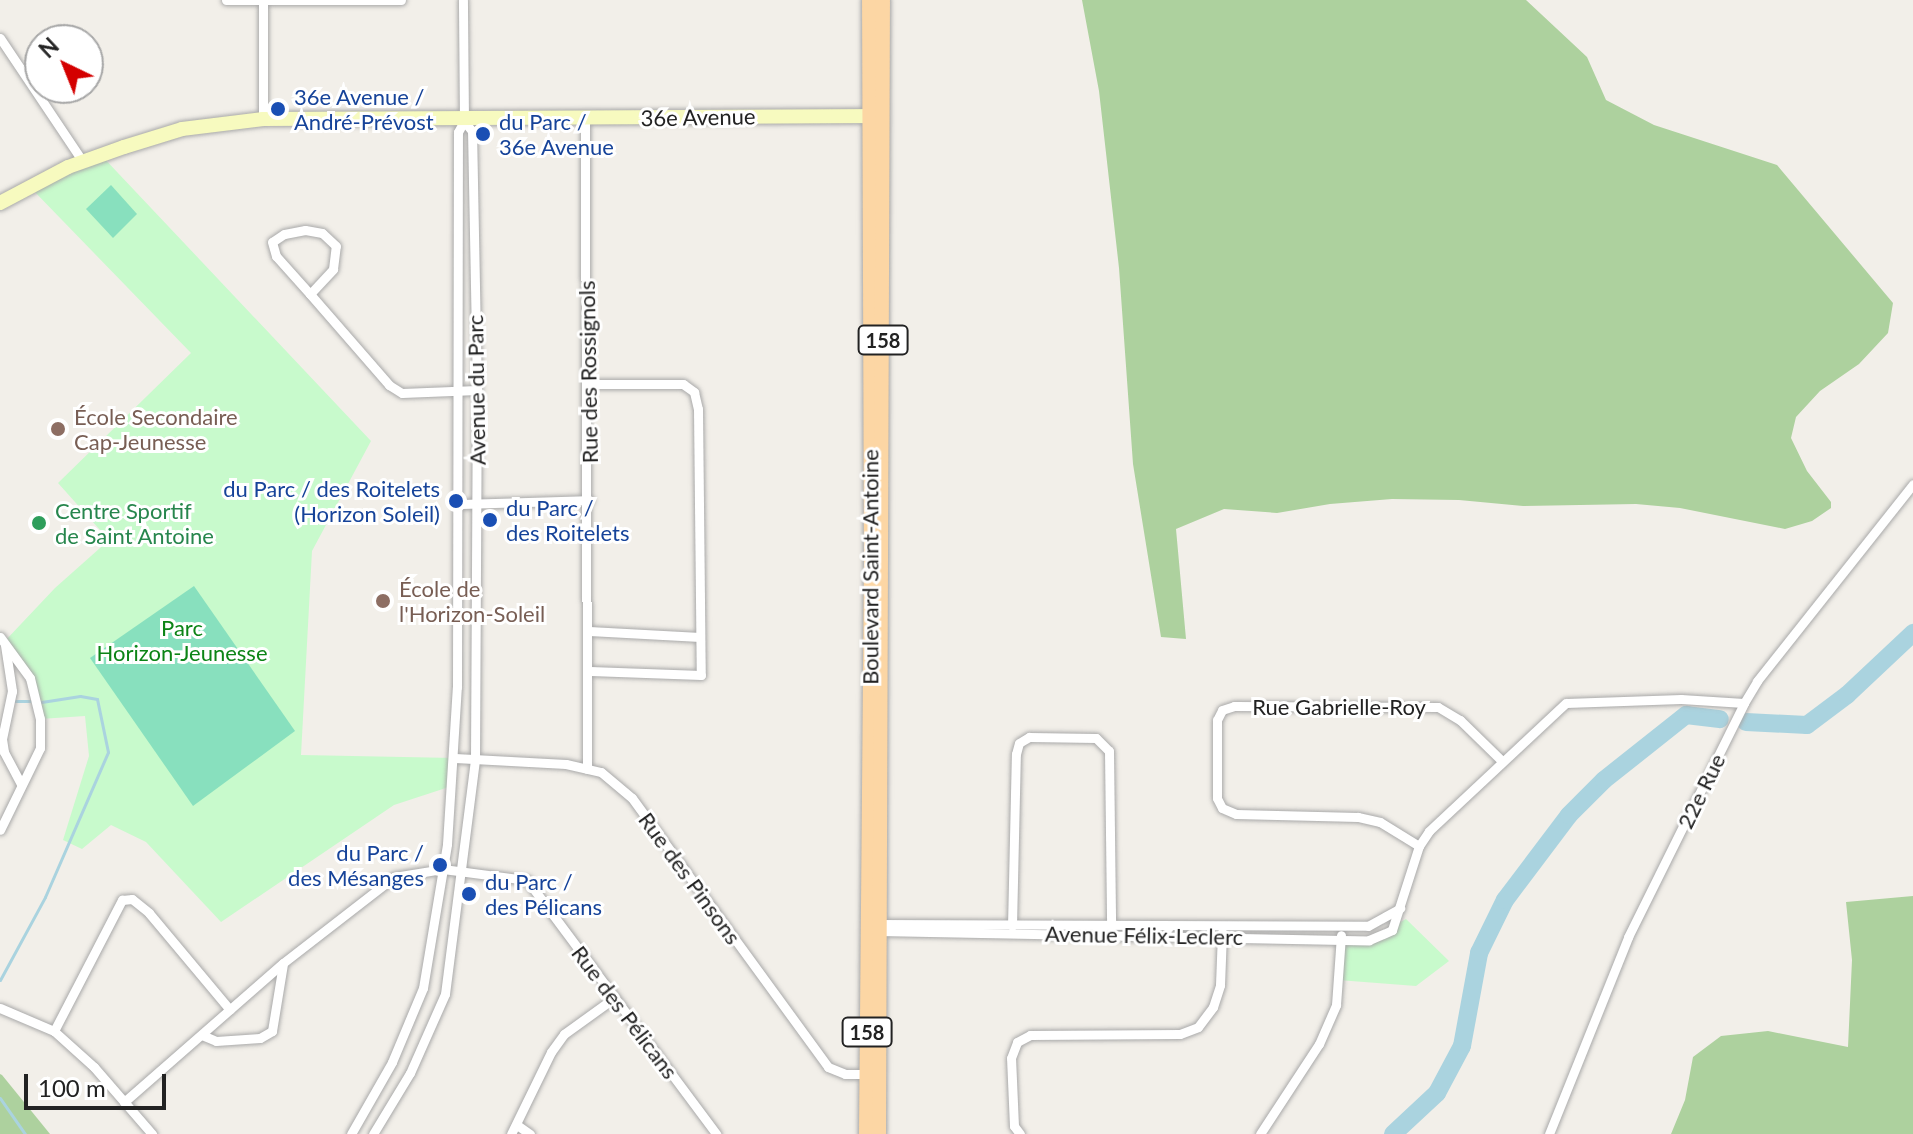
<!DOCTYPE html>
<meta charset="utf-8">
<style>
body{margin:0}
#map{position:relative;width:1913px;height:1134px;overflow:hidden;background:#f2efe9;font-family:Lato,sans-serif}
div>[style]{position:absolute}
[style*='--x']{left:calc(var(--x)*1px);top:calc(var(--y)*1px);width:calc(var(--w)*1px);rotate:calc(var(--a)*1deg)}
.forest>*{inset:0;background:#add19e}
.park>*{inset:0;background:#c8facc}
.pitch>*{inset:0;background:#88e0be}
.stream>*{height:3px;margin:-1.5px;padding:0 1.5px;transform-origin:1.5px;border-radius:1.5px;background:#aad3df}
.river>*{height:18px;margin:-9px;padding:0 9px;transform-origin:9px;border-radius:9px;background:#aad3df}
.roads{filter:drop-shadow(0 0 2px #a9a9a9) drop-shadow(0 0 2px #a9a9a9)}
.street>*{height:9px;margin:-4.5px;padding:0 4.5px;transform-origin:4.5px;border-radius:4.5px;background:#fff}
.secondary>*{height:14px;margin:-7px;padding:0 7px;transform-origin:7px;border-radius:7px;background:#f7fabf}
.primary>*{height:14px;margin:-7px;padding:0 7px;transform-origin:7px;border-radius:7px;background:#fcd6a4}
.dots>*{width:22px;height:22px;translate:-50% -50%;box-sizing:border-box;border:4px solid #fff;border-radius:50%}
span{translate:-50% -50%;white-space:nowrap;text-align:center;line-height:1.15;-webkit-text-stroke:6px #fff;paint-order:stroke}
.shield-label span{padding:2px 6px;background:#fff;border:2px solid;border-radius:6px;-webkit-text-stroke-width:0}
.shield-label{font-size:20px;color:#222;font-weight:700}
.transit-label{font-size:22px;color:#164399}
.left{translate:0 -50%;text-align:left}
.right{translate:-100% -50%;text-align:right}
.street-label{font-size:22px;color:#222}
.education-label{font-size:22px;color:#785e54}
.leisure-label{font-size:22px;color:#27864d}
.park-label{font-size:22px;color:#0c8416}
.north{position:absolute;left:24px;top:24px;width:80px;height:80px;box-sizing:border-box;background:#fff;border:2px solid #a7a7a7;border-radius:50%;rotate:317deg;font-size:22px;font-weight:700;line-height:32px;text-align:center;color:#222}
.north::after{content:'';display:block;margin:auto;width:28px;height:36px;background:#d40000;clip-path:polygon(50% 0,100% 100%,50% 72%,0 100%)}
.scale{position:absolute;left:24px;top:1074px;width:142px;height:36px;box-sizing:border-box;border:4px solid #222;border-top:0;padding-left:10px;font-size:24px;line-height:28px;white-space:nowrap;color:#222;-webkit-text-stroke:6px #fff;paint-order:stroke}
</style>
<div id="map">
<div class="forest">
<div style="clip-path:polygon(1082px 0,1526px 0,1587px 57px,1606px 100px,1654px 125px,1777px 165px,1893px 303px,1888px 333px,1859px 364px,1820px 391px,1796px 417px,1791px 438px,1807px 471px,1831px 502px,1831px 508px,1812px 521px,1785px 529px,1680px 508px,1636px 504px,1523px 506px,1459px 500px,1392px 499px,1330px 504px,1277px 513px,1224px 509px,1176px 529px,1186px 639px,1161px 637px,1133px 464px,1119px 268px,1099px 91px)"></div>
<div style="clip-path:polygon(1913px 896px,1913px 1134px,1671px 1134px,1685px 1100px,1693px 1057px,1721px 1036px,1768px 1031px,1848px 1047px,1852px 960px,1846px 902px)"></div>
<div style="clip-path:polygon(0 1074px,2px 1075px,50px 1134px,0 1134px)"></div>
</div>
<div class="park">
<div style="clip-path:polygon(101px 155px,371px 441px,312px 551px,301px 755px,455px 758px,452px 786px,394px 805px,221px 922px,146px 842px,111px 825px,82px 849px,63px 840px,89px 756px,85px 716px,40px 719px,30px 678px,4px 642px,55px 588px,109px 540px,58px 483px,191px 353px,30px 187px)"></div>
<div style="clip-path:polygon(1406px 919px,1449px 961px,1416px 986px,1338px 980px,1341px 939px,1369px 940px)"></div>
</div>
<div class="pitch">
<div style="clip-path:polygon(111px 185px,137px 214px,113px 238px,86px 209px)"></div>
<div style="clip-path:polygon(194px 586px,295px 731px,193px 806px,90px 658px)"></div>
</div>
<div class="stream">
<div style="--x:15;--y:701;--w:15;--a:0"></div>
<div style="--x:0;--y:980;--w:94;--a:-61.5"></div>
<div style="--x:45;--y:897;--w:158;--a:-66.5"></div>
<div style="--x:108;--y:752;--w:54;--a:-101.7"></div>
<div style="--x:97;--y:699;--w:17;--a:-170"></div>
<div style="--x:80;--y:696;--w:39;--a:171"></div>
<div style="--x:0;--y:1098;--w:44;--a:55.2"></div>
</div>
<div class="river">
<div style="--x:1746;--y:722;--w:61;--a:2.8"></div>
<div style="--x:1807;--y:725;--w:50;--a:-36.9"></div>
<div style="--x:1847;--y:695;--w:91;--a:-43.2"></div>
<div style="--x:1393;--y:1134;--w:60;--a:-43"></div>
<div style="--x:1437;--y:1093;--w:53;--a:-62"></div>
<div style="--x:1462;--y:1046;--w:95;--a:-79.6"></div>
<div style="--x:1479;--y:953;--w:59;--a:-63.9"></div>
<div style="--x:1505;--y:900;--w:106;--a:-53"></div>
<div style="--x:1569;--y:815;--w:49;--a:-45"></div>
<div style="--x:1604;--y:780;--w:105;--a:-38.4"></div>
<div style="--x:1686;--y:715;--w:34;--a:7"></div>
</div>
<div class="roads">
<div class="street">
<div style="--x:226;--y:0;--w:175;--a:0"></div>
<div style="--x:0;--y:38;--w:149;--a:56.2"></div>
<div style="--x:263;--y:119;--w:119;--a:-90"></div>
<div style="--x:585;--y:119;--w:650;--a:89.82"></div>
<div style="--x:310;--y:294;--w:34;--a:-47"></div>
<div style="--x:333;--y:269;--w:23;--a:-83"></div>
<div style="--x:336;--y:246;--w:19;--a:-137"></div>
<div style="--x:322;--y:233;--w:17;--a:-170"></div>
<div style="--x:305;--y:230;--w:21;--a:169"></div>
<div style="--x:284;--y:234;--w:14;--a:146"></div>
<div style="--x:272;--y:242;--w:15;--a:74"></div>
<div style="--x:276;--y:256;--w:51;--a:48.2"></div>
<div style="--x:310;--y:294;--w:121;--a:49"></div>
<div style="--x:389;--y:385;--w:15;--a:32"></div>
<div style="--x:402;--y:393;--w:75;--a:-2.3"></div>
<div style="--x:588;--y:384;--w:95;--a:0"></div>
<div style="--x:683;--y:384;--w:14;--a:36"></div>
<div style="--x:694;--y:392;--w:17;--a:77"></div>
<div style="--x:698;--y:409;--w:266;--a:89.4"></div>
<div style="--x:701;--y:675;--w:111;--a:-177.9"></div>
<div style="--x:458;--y:504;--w:131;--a:-1.7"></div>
<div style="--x:589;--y:631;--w:111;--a:3.1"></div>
<div style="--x:0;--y:637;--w:51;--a:53.8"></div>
<div style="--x:30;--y:678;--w:42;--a:76.3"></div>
<div style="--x:40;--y:719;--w:29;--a:90"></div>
<div style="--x:40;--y:748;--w:91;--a:116"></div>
<div style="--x:5;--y:645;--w:47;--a:81.3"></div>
<div style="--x:12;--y:691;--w:49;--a:101.8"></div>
<div style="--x:2;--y:739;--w:13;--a:81"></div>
<div style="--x:4;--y:752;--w:36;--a:62"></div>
<div style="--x:455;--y:758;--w:111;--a:3.1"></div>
<div style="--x:566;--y:764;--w:36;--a:13"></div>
<div style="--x:601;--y:772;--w:40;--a:40"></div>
<div style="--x:632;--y:798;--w:333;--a:53.9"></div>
<div style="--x:828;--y:1067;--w:18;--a:22"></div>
<div style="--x:845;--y:1074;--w:24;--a:0"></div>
<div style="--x:1419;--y:846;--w:46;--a:-148.4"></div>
<div style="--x:1380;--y:822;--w:23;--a:-167"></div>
<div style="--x:1358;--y:817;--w:122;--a:-178.6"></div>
<div style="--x:1236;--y:814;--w:15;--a:-157"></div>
<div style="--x:1222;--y:808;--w:11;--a:-117"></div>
<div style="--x:1217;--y:798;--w:78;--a:-90"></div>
<div style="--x:1217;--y:720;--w:11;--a:-63"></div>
<div style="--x:1222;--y:710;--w:13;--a:-18"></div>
<div style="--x:1234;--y:706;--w:204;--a:0.3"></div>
<div style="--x:1438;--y:707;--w:26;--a:31"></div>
<div style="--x:1460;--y:720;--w:59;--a:44.3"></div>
<div style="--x:877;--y:924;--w:491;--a:0.2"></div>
<div style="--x:1368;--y:926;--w:37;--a:-29"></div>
<div style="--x:1012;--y:926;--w:172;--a:-88.7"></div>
<div style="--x:1016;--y:754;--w:11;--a:-75"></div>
<div style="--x:1019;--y:743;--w:12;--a:-31"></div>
<div style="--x:1029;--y:737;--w:67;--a:0.9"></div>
<div style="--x:1096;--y:738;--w:18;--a:45"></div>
<div style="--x:1109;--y:751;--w:176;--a:89.3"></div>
<div style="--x:878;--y:931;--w:491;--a:1.1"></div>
<div style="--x:1369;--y:940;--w:25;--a:-23"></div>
<div style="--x:1392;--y:930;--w:88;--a:-72.2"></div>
<div style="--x:1419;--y:846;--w:18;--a:-56"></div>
<div style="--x:1429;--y:831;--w:187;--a:-43.1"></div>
<div style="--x:1566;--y:703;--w:115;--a:-2"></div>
<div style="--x:1681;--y:699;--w:63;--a:3.6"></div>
<div style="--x:0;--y:1008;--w:59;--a:23.1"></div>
<div style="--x:54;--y:1031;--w:54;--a:42"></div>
<div style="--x:94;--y:1067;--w:89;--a:49.1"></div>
<div style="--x:54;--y:1031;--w:148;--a:-62.6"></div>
<div style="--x:122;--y:900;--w:10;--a:-6"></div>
<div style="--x:132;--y:899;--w:22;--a:39"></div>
<div style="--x:149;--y:913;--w:126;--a:50.1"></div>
<div style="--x:202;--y:1035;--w:15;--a:23"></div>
<div style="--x:216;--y:1041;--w:44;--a:-3.9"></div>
<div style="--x:260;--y:1038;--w:14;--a:-30"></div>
<div style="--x:272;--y:1031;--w:68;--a:-80.7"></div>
<div style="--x:124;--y:1102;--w:211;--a:-41.2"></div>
<div style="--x:283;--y:963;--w:140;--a:-37.8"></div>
<div style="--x:394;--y:877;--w:50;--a:-9.3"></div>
<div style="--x:443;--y:869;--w:85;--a:7.5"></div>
<div style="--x:527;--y:880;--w:317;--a:53.3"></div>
<div style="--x:517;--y:1125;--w:16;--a:35"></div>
<div style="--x:351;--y:1134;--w:83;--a:-60.3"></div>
<div style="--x:392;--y:1062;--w:80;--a:-67.3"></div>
<div style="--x:423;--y:988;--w:146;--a:-80.5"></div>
<div style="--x:447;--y:844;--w:157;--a:-86.4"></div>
<div style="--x:457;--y:687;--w:555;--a:-89.9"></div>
<div style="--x:458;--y:132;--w:13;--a:-61"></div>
<div style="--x:464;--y:121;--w:121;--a:-90.5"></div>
<div style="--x:373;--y:1134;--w:71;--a:-58.8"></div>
<div style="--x:410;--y:1073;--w:86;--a:-66.1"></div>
<div style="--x:445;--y:994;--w:236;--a:-82.7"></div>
<div style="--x:475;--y:760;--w:370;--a:-89.7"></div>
<div style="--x:477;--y:390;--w:259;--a:-91.1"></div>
<div style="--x:472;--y:131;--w:13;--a:-129"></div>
<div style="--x:511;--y:1134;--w:91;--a:-64"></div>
<div style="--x:551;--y:1052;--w:22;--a:-54"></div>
<div style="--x:564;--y:1034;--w:62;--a:-35.8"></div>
<div style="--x:1020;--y:1134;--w:10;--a:-127"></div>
<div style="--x:1014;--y:1126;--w:68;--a:-92.5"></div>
<div style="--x:1011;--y:1058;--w:17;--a:-69"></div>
<div style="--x:1017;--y:1042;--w:15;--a:-28"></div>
<div style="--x:1030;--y:1035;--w:150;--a:-0.4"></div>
<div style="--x:1180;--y:1034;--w:19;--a:-21"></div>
<div style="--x:1198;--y:1027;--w:25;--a:-53"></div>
<div style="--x:1213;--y:1007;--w:23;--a:-72"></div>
<div style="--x:1220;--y:985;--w:53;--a:-87.8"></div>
<div style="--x:1260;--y:1134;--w:108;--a:-56.8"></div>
<div style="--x:1319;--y:1044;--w:43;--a:-66.4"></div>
<div style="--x:1336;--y:1005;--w:70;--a:-85.9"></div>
<div style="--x:1549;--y:1134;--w:212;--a:-68.1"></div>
<div style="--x:1628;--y:937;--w:261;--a:-63.6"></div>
<div style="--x:1744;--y:703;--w:26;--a:-59"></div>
<div style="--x:1757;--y:681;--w:251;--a:-51.6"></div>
</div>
<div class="secondary">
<div style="--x:0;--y:203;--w:77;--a:-27.9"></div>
<div style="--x:68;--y:167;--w:59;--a:-19.7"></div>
<div style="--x:124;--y:147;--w:61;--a:-17.2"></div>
<div style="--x:182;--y:129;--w:82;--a:-7"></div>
<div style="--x:263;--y:119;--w:617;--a:-0.28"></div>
</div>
<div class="primary">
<div style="--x:866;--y:1134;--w:569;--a:-89.5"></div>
<div style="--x:871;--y:565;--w:565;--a:-90.2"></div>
<div style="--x:879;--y:1134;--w:1134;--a:-89.8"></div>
</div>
</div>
<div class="dots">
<div style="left:278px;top:109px;background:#1a4fb4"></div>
<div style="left:483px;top:134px;background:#1a4fb4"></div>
<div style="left:58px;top:429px;background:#8d6e63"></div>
<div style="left:456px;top:501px;background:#1a4fb4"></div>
<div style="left:490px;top:520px;background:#1a4fb4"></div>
<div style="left:39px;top:523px;background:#2e9e5b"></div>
<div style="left:383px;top:601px;background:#8d6e63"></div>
<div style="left:440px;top:865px;background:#1a4fb4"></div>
<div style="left:469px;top:894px;background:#1a4fb4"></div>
</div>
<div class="shield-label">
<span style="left:883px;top:340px">158</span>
<span style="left:867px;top:1032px">158</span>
</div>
<div class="transit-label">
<span class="left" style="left:294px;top:109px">36e Avenue /<br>André-Prévost</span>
<span class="left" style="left:499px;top:134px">du Parc /<br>36e Avenue</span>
<span class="right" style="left:440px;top:501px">du Parc / des Roitelets<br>(Horizon Soleil)</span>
<span class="left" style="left:506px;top:520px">du Parc /<br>des Roitelets</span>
<span class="right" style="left:424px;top:865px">du Parc /<br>des Mésanges</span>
<span class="left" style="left:485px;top:894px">du Parc /<br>des Pélicans</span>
</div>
<div class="street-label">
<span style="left:698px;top:117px;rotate:-1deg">36e Avenue</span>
<span style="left:588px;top:372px;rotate:-91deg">Rue des Rossignols</span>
<span style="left:476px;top:390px;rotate:-91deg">Avenue du Parc</span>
<span style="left:870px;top:567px;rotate:-90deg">Boulevard Saint-Antoine</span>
<span style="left:1339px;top:707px">Rue Gabrielle-Roy</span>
<span style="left:1701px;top:791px;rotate:-64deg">22e Rue</span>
<span style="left:690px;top:878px;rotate:54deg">Rue des Pinsons</span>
<span style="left:1144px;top:935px;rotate:1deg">Avenue Félix-Leclerc</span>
<span style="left:625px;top:1012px;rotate:53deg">Rue des Pélicans</span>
</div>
<div class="education-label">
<span class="left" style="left:74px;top:429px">École Secondaire<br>Cap-Jeunesse</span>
<span class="left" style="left:399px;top:601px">École de<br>l'Horizon-Soleil</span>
</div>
<div class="leisure-label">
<span class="left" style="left:55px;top:523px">Centre Sportif<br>de Saint Antoine</span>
</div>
<div class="park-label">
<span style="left:182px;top:640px">Parc<br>Horizon-Jeunesse</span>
</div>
<div class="north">N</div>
<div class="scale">100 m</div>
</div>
